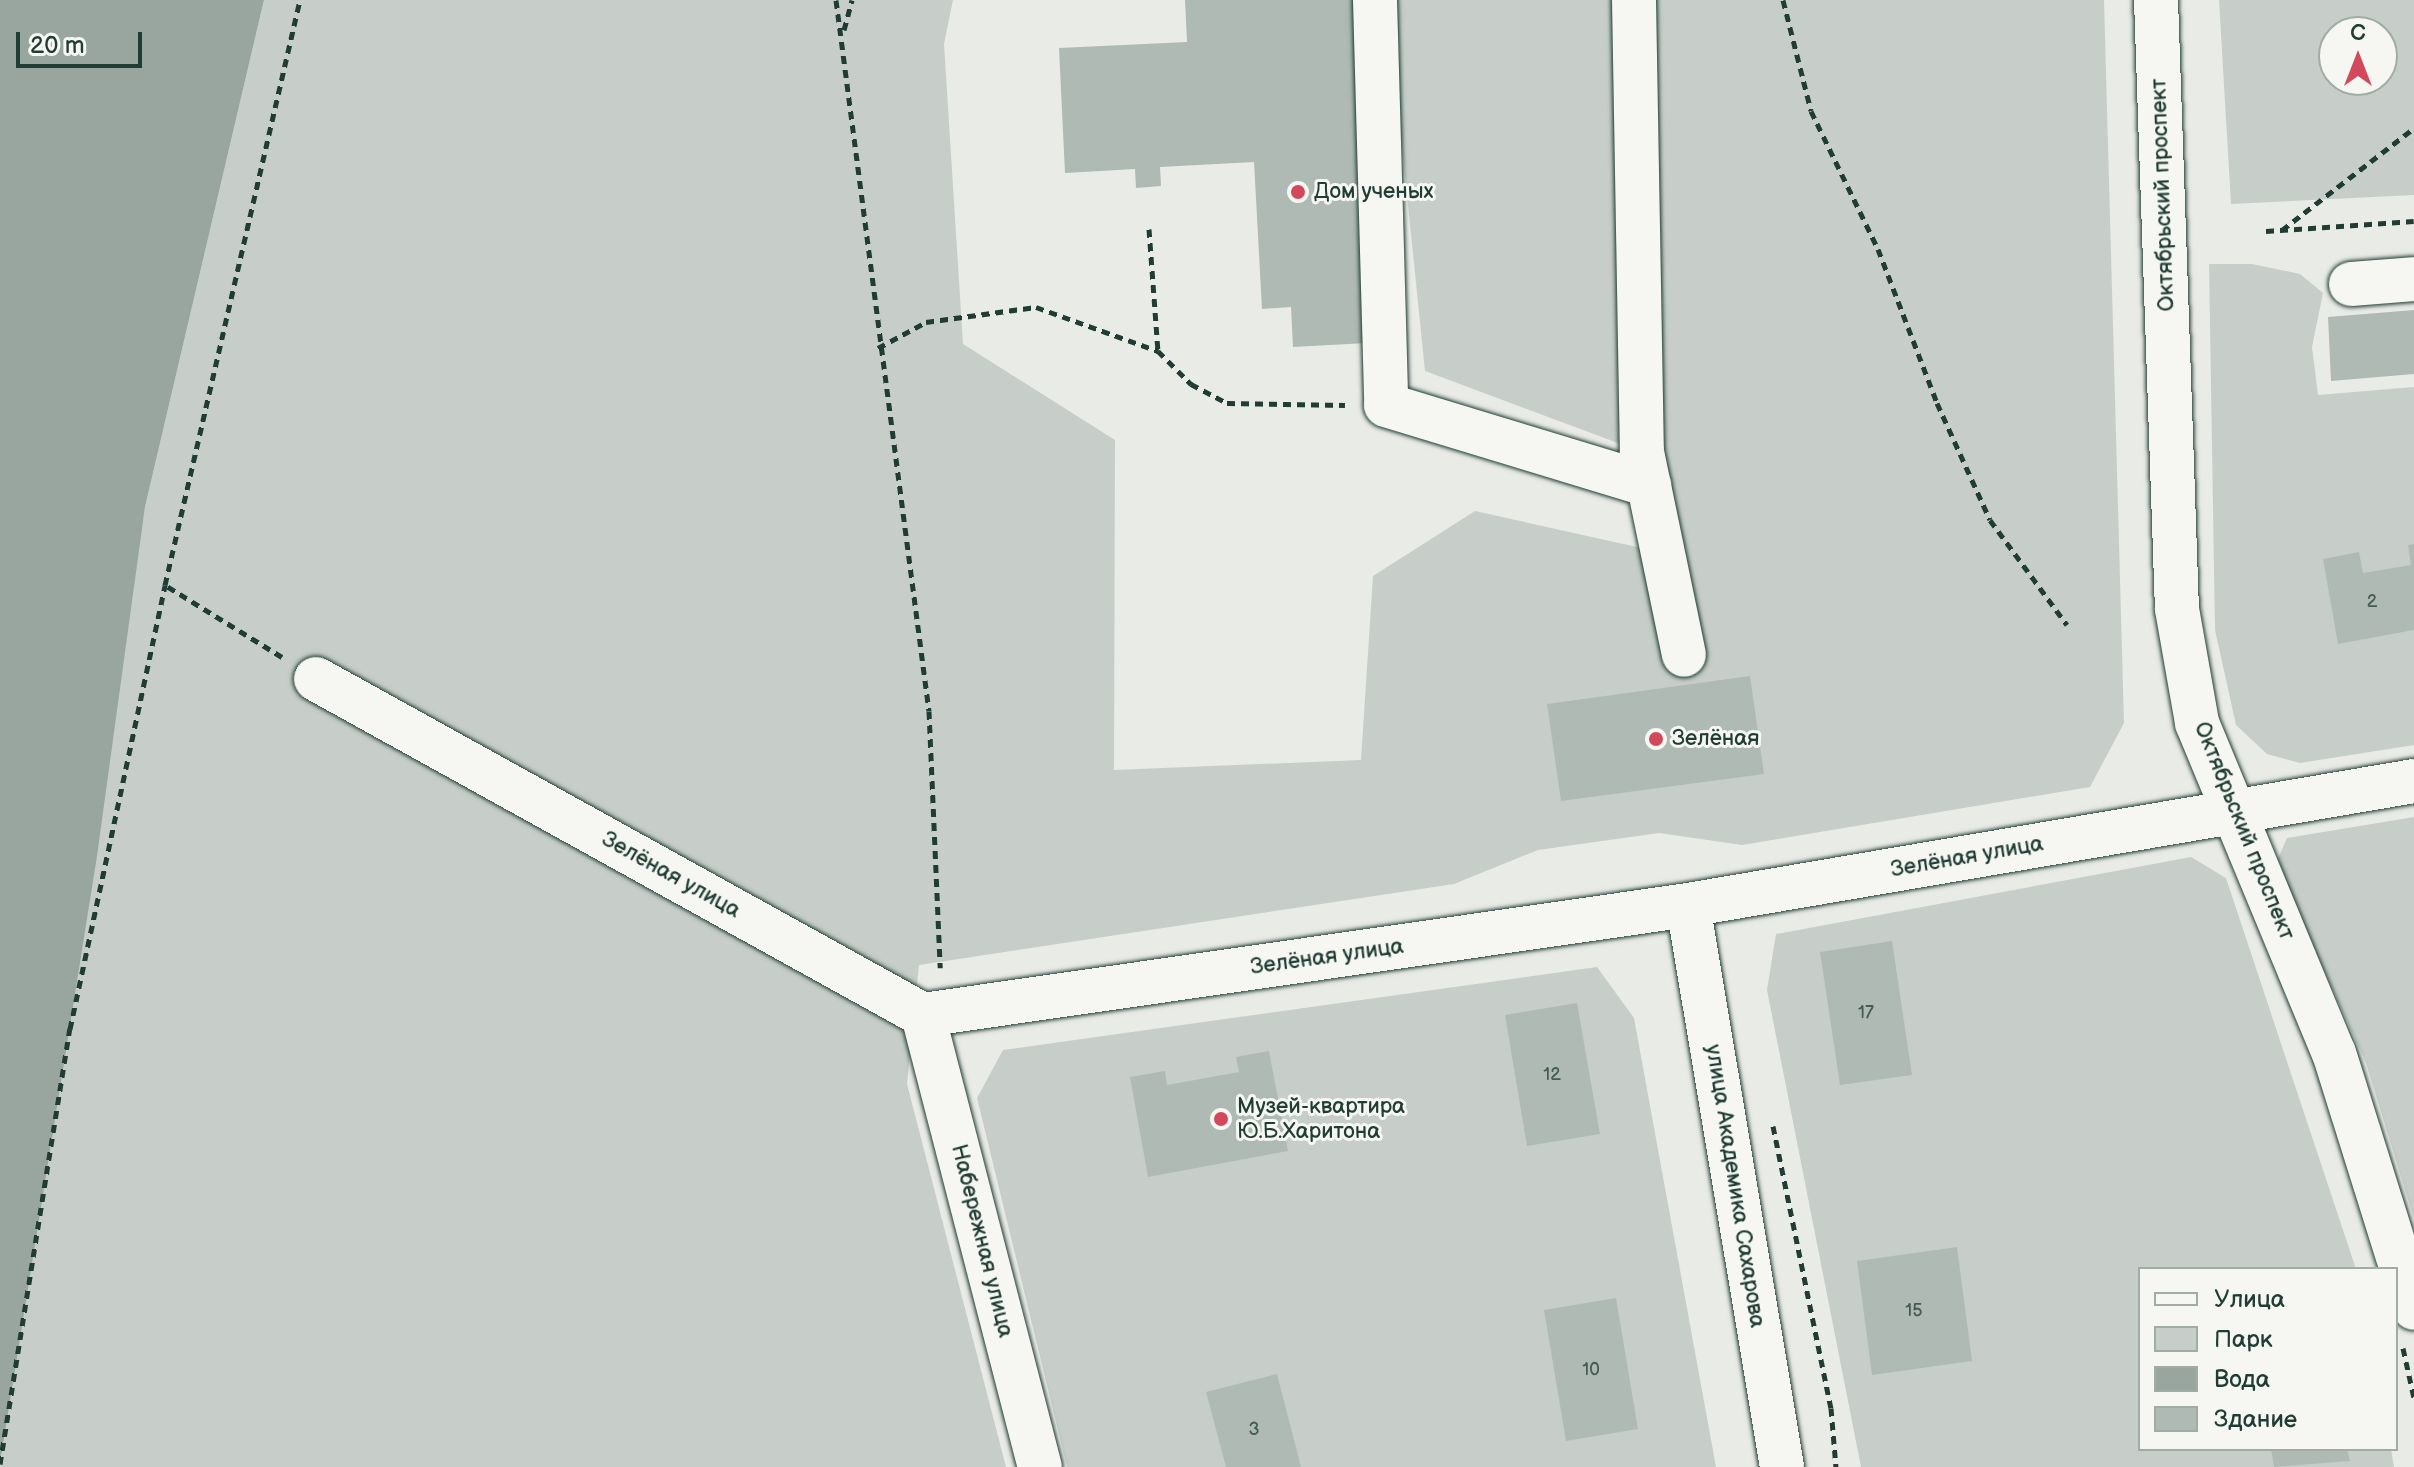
<!DOCTYPE html>
<meta charset="utf-8">
<style>
body{margin:0}
#map{position:relative;width:2414px;height:1467px;overflow:hidden;background:#e9ebe7;font-family:"Balsamiq Sans",sans-serif}
div>[style]{position:absolute}
[style*='--x']{left:calc(var(--x)*1px);top:calc(var(--y)*1px);width:calc(var(--w)*1px);rotate:calc(var(--a)*1deg)}
.green>*{inset:0;background:#c7cec9}
.water>*{inset:0;background:#99a6a0}
.building>*{inset:0;background:#b0bab5}
.path>*{height:5px;margin-top:-2.5px;transform-origin:0;background:repeating-linear-gradient(90deg,#1f3d34 0 8px,transparent 0 14px)}
.roads{filter:drop-shadow(0 0 2px #1f3d34) drop-shadow(0 0 2px #1f3d34)}
.minor>*{height:44px;margin:-22px;padding:0 22px;transform-origin:22px;border-radius:22px;background:#f6f6f2}
.dots>*{width:22px;height:22px;translate:-50% -50%;box-sizing:border-box;border:4px solid #f6f6f2;border-radius:50%}
span{translate:-50% -50%;white-space:nowrap;text-align:center;line-height:1.15;-webkit-text-stroke:6px #f6f6f2;paint-order:stroke}
.number-label{font-size:18px;color:#435c54}
.number-label span{-webkit-text-stroke-width:0}
.poi-label{font-size:22px;color:#1f3d34}
.left{translate:0 -50%;text-align:left}
.street-label{font-size:22px;color:#1f3d34}
.legend{position:absolute;left:2138px;top:1267px;width:260px;height:184px;box-sizing:border-box;background:#f6f6f2;border:2px solid #a0aca6;margin:0;padding:10px 14px;list-style:none;font-size:24px;color:#1f3d34}
.legend li{display:flex;align-items:center;gap:16px;height:40px}
.legend b{width:40px;border:2px solid #a0aca6}
.north{position:absolute;left:2318px;top:16px;width:80px;height:80px;box-sizing:border-box;background:#f6f6f2;border:2px solid #a0aca6;border-radius:50%;rotate:0deg;font-size:22px;font-weight:700;line-height:32px;text-align:center;color:#1f3d34}
.north::after{content:'';display:block;margin:auto;width:28px;height:36px;background:#d1495b;clip-path:polygon(50% 0,100% 100%,50% 72%,0 100%)}
.scale{position:absolute;left:16px;top:32px;width:126px;height:36px;box-sizing:border-box;border:4px solid #1f3d34;border-top:0;padding-left:10px;font-size:24px;line-height:28px;white-space:nowrap;color:#1f3d34;-webkit-text-stroke:6px #f6f6f2;paint-order:stroke}
</style>
<div id="map">
<div class="green">
<div style="clip-path:polygon(264px 0,953px 0,944px 44px,963px 344px,1115px 440px,1114px 770px,1361px 760px,1373px 576px,1475px 511px,1673px 555px,1642px 452px,1425px 371px,1397px 97px,1397px 0,2104px 0,2124px 723px,2090px 787px,1742px 845px,1659px 833px,1538px 850px,1454px 884px,919px 965px,907px 1084px,1006px 1467px,0 1467px,145px 507px)"></div>
<div style="clip-path:polygon(evenodd,2219px 0,2414px 0,2414px 195px,2231px 204px,2219px 0,2382px 32px,2382px 80px,2334px 80px,2334px 32px,2382px 32px)"></div>
<div style="clip-path:polygon(2209px 264px,2252px 264px,2300px 274px,2323px 293px,2312px 347px,2318px 395px,2414px 387px,2414px 745px,2300px 763px,2267px 754px,2236px 725px,2215px 630px)"></div>
<div style="clip-path:polygon(2414px 817px,2414px 1219px,2366px 1063px,2276px 863px,2287px 838px)"></div>
<div style="clip-path:polygon(2191px 857px,2226px 878px,2356px 1269px,2140px 1269px,2140px 1449px,2391px 1449px,2394px 1467px,1861px 1467px,1767px 990px,1776px 934px)"></div>
<div style="clip-path:polygon(1597px 967px,1634px 1018px,1716px 1467px,1067px 1467px,977px 1098px,1003px 1050px)"></div>
</div>
<div class="water">
<div style="clip-path:polygon(0 0,264px 0,145px 507px,97px 856px,0 1464px)"></div>
</div>
<div class="building">
<div style="clip-path:polygon(1185px 0,1367px 0,1373px 119px,1356px 120px,1367px 343px,1293px 347px,1291px 307px,1262px 309px,1254px 162px,1160px 167px,1161px 186px,1136px 188px,1135px 169px,1065px 173px,1059px 48px,1187px 42px)"></div>
<div style="clip-path:polygon(2414px 310px,2414px 374px,2331px 381px,2328px 317px)"></div>
<div style="clip-path:polygon(2414px 544px,2414px 630px,2338px 644px,2323px 559px,2359px 552px,2363px 573px,2411px 565px,2408px 545px)"></div>
<div style="clip-path:polygon(1750px 676px,1764px 774px,1561px 801px,1547px 704px)"></div>
<div style="clip-path:polygon(1892px 941px,1912px 1075px,1840px 1085px,1820px 952px)"></div>
<div style="clip-path:polygon(1577px 1003px,1600px 1134px,1527px 1146px,1505px 1015px)"></div>
<div style="clip-path:polygon(1269px 1051px,1288px 1151px,1148px 1177px,1130px 1077px,1165px 1071px,1167px 1085px,1239px 1072px,1236px 1057px)"></div>
<div style="clip-path:polygon(1957px 1247px,1972px 1361px,1872px 1375px,1857px 1261px)"></div>
<div style="clip-path:polygon(1616px 1298px,1638px 1429px,1566px 1441px,1544px 1310px)"></div>
<div style="clip-path:polygon(1277px 1374px,1301px 1467px,1226px 1467px,1206px 1392px)"></div>
<div style="clip-path:polygon(2271px 1449px,2347px 1449px,2350px 1461px,2274px 1467px)"></div>
</div>
<div class="path">
<div style="--x:836;--y:0;--w:717;--a:82.55"></div>
<div style="--x:929;--y:711;--w:257;--a:87.5"></div>
<div style="--x:1783;--y:0;--w:114;--a:75.8"></div>
<div style="--x:1811;--y:111;--w:153;--a:64.1"></div>
<div style="--x:1878;--y:249;--w:165;--a:69"></div>
<div style="--x:1937;--y:403;--w:128;--a:65.6"></div>
<div style="--x:1990;--y:520;--w:130;--a:53.7"></div>
<div style="--x:844;--y:30;--w:31;--a:-75"></div>
<div style="--x:1149;--y:229;--w:122;--a:85.8"></div>
<div style="--x:1158;--y:351;--w:47;--a:45"></div>
<div style="--x:1191;--y:384;--w:41;--a:27.8"></div>
<div style="--x:1227;--y:403;--w:118;--a:1"></div>
<div style="--x:2282;--y:230;--w:167;--a:-37.7"></div>
<div style="--x:2266;--y:231;--w:148;--a:-3.9"></div>
<div style="--x:878;--y:348;--w:55;--a:-28.4"></div>
<div style="--x:926;--y:322;--w:111;--a:-7.8"></div>
<div style="--x:1036;--y:307;--w:130;--a:19.8"></div>
<div style="--x:282;--y:657;--w:137;--a:-148.4"></div>
<div style="--x:165;--y:585;--w:600;--a:-77.01"></div>
<div style="--x:1773;--y:1126;--w:288;--a:78.4"></div>
<div style="--x:1831;--y:1408;--w:59;--a:85.2"></div>
<div style="--x:2403;--y:1348;--w:51;--a:77.6"></div>
<div style="--x:0;--y:1464;--w:441;--a:-80.9"></div>
<div style="--x:70;--y:1029;--w:454;--a:-77.9"></div>
</div>
<div class="roads">
<div class="minor">
<div style="--x:1375;--y:0;--w:405;--a:88.4"></div>
<div style="--x:1386;--y:405;--w:275;--a:16.9"></div>
<div style="--x:1634;--y:0;--w:452;--a:89"></div>
<div style="--x:1642;--y:452;--w:207;--a:78.3"></div>
<div style="--x:2156;--y:0;--w:609;--a:88.03"></div>
<div style="--x:2177;--y:609;--w:116;--a:80"></div>
<div style="--x:2197;--y:723;--w:357;--a:67.5"></div>
<div style="--x:2334;--y:1053;--w:267;--a:72.6"></div>
<div style="--x:2351;--y:284;--w:63;--a:-4.5"></div>
<div style="--x:316;--y:679;--w:694;--a:28.97"></div>
<div style="--x:923;--y:1015;--w:773;--a:-8.18"></div>
<div style="--x:1688;--y:905;--w:737;--a:-9.69"></div>
<div style="--x:1688;--y:905;--w:570;--a:80.5"></div>
<div style="--x:923;--y:1015;--w:467;--a:75.5"></div>
</div>
</div>
<div class="dots">
<div style="left:1298px;top:192px;background:#d1495b"></div>
<div style="left:1656px;top:739px;background:#d1495b"></div>
<div style="left:1221px;top:1119px;background:#d1495b"></div>
</div>
<div class="number-label">
<span style="left:2372px;top:602px">2</span>
<span style="left:1866px;top:1013px">17</span>
<span style="left:1552px;top:1075px">12</span>
<span style="left:1914px;top:1311px">15</span>
<span style="left:1591px;top:1370px">10</span>
<span style="left:1254px;top:1430px">3</span>
</div>
<div class="poi-label">
<span class="left" style="left:1314px;top:192px">Дом ученых</span>
<span class="left" style="left:1672px;top:739px">Зелёная</span>
<span class="left" style="left:1237px;top:1119px">Музей-квартира<br>Ю.Б.Харитона</span>
</div>
<div class="street-label">
<span style="left:2163px;top:195px;rotate:-92deg">Октябрьский проспект</span>
<span style="left:2244px;top:831px;rotate:68deg">Октябрьский проспект</span>
<span style="left:1967px;top:857px;rotate:-10deg">Зелёная улица</span>
<span style="left:671px;top:875px;rotate:29deg">Зелёная улица</span>
<span style="left:1327px;top:957px;rotate:-8deg">Зелёная улица</span>
<span style="left:1735px;top:1186px;rotate:81deg">улица Академика Сахарова</span>
<span style="left:982px;top:1241px;rotate:76deg">Набережная улица</span>
</div>
<ul class="legend">
<li><b style="height:10px;background:#f6f6f2"></b>Улица</li>
<li><b style="height:22px;background:#c7cec9"></b>Парк</li>
<li><b style="height:22px;background:#99a6a0"></b>Вода</li>
<li><b style="height:22px;background:#b0bab5"></b>Здание</li>
</ul>
<div class="north">С</div>
<div class="scale">20 m</div>
</div>
